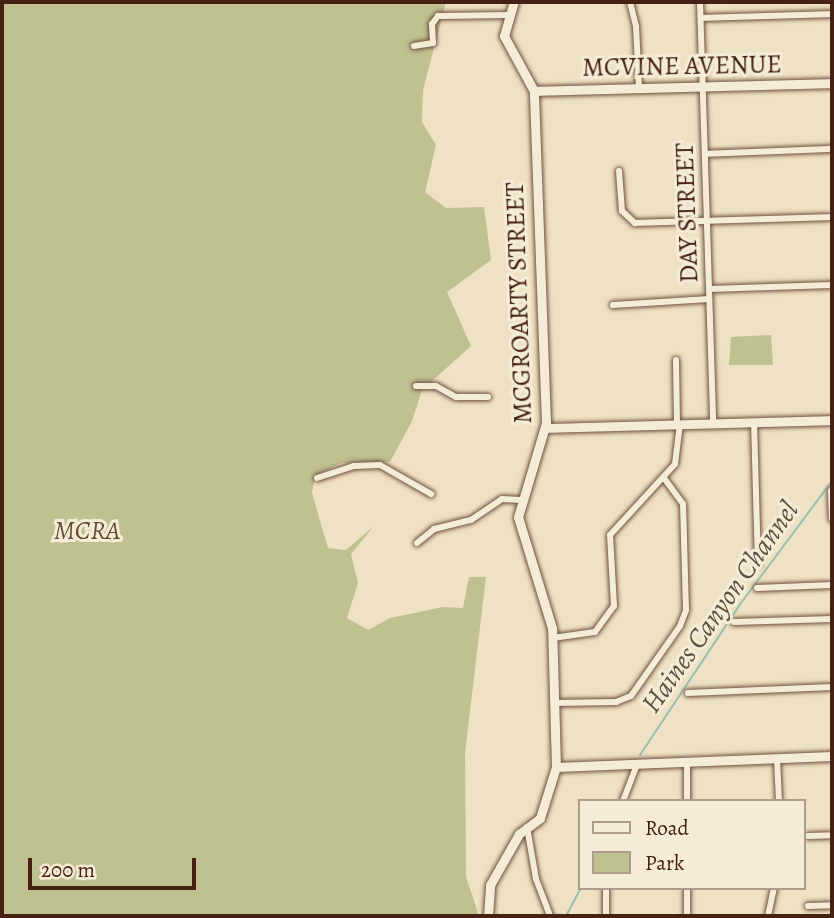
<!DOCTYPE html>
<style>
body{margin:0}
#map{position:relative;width:834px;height:918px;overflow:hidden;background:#efe1c3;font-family:Alegreya,serif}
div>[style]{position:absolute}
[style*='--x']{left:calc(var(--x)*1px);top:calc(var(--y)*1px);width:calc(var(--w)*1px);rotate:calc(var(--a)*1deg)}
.green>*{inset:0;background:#bfc190}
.stream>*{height:2px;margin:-1px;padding:0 1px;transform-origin:1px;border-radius:1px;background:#9abeb2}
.roads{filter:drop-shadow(0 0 2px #70513f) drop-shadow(0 0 2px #70513f)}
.street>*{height:6px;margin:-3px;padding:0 3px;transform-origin:3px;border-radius:3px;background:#f5ecd8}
.secondary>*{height:9px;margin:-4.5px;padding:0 4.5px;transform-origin:4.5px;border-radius:4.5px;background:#f5ecd8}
span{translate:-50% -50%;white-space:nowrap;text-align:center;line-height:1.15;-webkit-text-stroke:6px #f5ecd8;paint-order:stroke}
.street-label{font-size:26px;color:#452113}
.park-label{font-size:26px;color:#644932;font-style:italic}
.water-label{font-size:28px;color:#5e5043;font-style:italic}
.frame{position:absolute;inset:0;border:4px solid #452113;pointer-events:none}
.legend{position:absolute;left:578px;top:799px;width:228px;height:91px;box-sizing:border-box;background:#f5ecd8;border:2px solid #af9b89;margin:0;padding:9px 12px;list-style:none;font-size:21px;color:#452113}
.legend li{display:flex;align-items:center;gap:14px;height:35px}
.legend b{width:35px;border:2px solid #af9b89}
.scale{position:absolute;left:28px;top:858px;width:168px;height:32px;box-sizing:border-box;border:4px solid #452113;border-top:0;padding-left:9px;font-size:21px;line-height:24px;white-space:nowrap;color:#452113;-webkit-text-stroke:5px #f5ecd8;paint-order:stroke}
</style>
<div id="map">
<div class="green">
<div style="clip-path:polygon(2px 2px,446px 2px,423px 90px,422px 122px,436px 145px,425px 192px,446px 208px,484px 207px,491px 260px,447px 292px,471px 346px,422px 390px,412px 421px,390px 462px,341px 463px,315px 476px,312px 493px,328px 548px,346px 550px,374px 526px,351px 554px,358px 583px,347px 618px,368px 630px,390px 618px,443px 607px,463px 608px,469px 577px,486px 577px,465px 753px,466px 877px,479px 916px,2px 916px)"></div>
<div style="clip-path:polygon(771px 335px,773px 365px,729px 365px,731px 337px)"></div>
</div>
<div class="stream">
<div style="--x:640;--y:755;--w:182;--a:-56.4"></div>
<div style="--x:741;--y:603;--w:152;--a:-53.3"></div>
<div style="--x:566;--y:916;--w:32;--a:-62"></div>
</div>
<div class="roads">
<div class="street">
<div style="--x:630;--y:2;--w:25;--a:76"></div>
<div style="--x:636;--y:26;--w:62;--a:87.2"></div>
<div style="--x:700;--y:2;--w:421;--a:88.2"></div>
<div style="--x:701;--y:18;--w:131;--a:-1.7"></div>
<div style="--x:414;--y:46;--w:19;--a:-9"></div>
<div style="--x:433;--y:43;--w:19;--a:-93"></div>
<div style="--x:432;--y:24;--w:10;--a:-53"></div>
<div style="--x:438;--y:16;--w:71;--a:-0.8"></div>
<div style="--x:705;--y:154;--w:127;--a:-2.3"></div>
<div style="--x:619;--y:171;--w:40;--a:85.7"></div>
<div style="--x:622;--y:211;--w:18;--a:43"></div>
<div style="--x:635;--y:223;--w:197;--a:-1.7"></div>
<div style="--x:709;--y:289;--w:123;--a:-1.9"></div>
<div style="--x:613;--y:305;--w:96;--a:-3.6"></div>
<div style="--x:676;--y:360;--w:64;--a:89.1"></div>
<div style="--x:416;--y:386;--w:20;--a:0"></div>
<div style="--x:436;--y:386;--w:23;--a:29"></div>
<div style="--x:456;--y:397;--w:32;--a:0"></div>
<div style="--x:754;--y:422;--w:142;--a:88.4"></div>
<div style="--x:317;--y:478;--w:39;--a:-18"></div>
<div style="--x:354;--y:466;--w:26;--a:-2"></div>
<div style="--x:380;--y:465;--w:59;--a:29.6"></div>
<div style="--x:831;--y:491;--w:28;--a:88"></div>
<div style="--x:417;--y:543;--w:22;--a:-39"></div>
<div style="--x:434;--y:529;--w:38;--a:-14"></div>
<div style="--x:471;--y:520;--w:37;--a:-34"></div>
<div style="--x:502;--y:499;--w:19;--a:3"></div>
<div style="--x:757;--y:588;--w:75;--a:-2.3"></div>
<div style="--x:734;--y:622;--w:98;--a:-1.8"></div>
<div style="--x:553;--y:638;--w:42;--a:-8.1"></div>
<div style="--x:595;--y:632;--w:32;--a:-54"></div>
<div style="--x:614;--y:606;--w:71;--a:-93.2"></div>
<div style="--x:610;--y:535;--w:96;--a:-47.5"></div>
<div style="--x:675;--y:464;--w:40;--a:-82.9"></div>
<div style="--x:688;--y:693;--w:144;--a:-2.4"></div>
<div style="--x:554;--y:703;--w:62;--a:-0.9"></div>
<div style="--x:616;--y:702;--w:16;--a:-22"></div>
<div style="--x:631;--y:696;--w:85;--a:-55"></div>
<div style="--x:680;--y:626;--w:17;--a:-69"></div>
<div style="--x:686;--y:610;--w:106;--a:-91.6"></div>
<div style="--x:683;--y:504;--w:31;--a:-126"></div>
<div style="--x:777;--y:759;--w:42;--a:87.3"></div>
<div style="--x:687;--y:762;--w:39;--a:90"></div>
<div style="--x:623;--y:801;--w:40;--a:-69"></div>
<div style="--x:527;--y:827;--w:53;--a:80.2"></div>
<div style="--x:536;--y:879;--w:40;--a:69"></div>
<div style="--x:808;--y:836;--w:24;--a:-2"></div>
<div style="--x:606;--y:888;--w:28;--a:90"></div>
<div style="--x:687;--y:888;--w:28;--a:90"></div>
<div style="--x:808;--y:906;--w:24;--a:-2"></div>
<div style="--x:768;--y:916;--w:29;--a:-78"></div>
</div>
<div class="secondary">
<div style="--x:534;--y:91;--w:298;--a:-1.5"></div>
<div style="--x:546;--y:428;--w:286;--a:-1.6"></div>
<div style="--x:556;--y:767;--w:276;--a:-2.3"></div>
<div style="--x:488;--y:916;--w:31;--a:-86"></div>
<div style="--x:490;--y:885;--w:59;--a:-60.4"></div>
<div style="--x:519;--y:834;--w:26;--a:-37"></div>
<div style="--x:540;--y:818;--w:53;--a:-72.6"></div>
<div style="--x:556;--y:767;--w:139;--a:-91.6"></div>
<div style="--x:552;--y:628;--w:116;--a:-107"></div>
<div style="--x:518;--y:517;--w:98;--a:-73.4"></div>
<div style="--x:546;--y:423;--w:332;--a:-92.1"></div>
<div style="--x:534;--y:91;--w:63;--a:-118.6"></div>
<div style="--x:504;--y:36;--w:35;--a:-74"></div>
</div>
</div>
<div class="street-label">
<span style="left:682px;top:66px;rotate:-1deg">MCVINE AVENUE</span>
<span style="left:687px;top:213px;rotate:-92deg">DAY STREET</span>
<span style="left:519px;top:303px;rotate:-92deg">MCGROARTY STREET</span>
</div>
<div class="park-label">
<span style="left:87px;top:531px">MCRA</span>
</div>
<div class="water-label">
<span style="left:720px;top:607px;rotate:-55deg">Haines Canyon Channel</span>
</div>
<div class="frame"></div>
<ul class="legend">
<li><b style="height:9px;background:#f5ecd8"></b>Road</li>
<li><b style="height:19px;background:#bfc190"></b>Park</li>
</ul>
<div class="scale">200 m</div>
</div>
